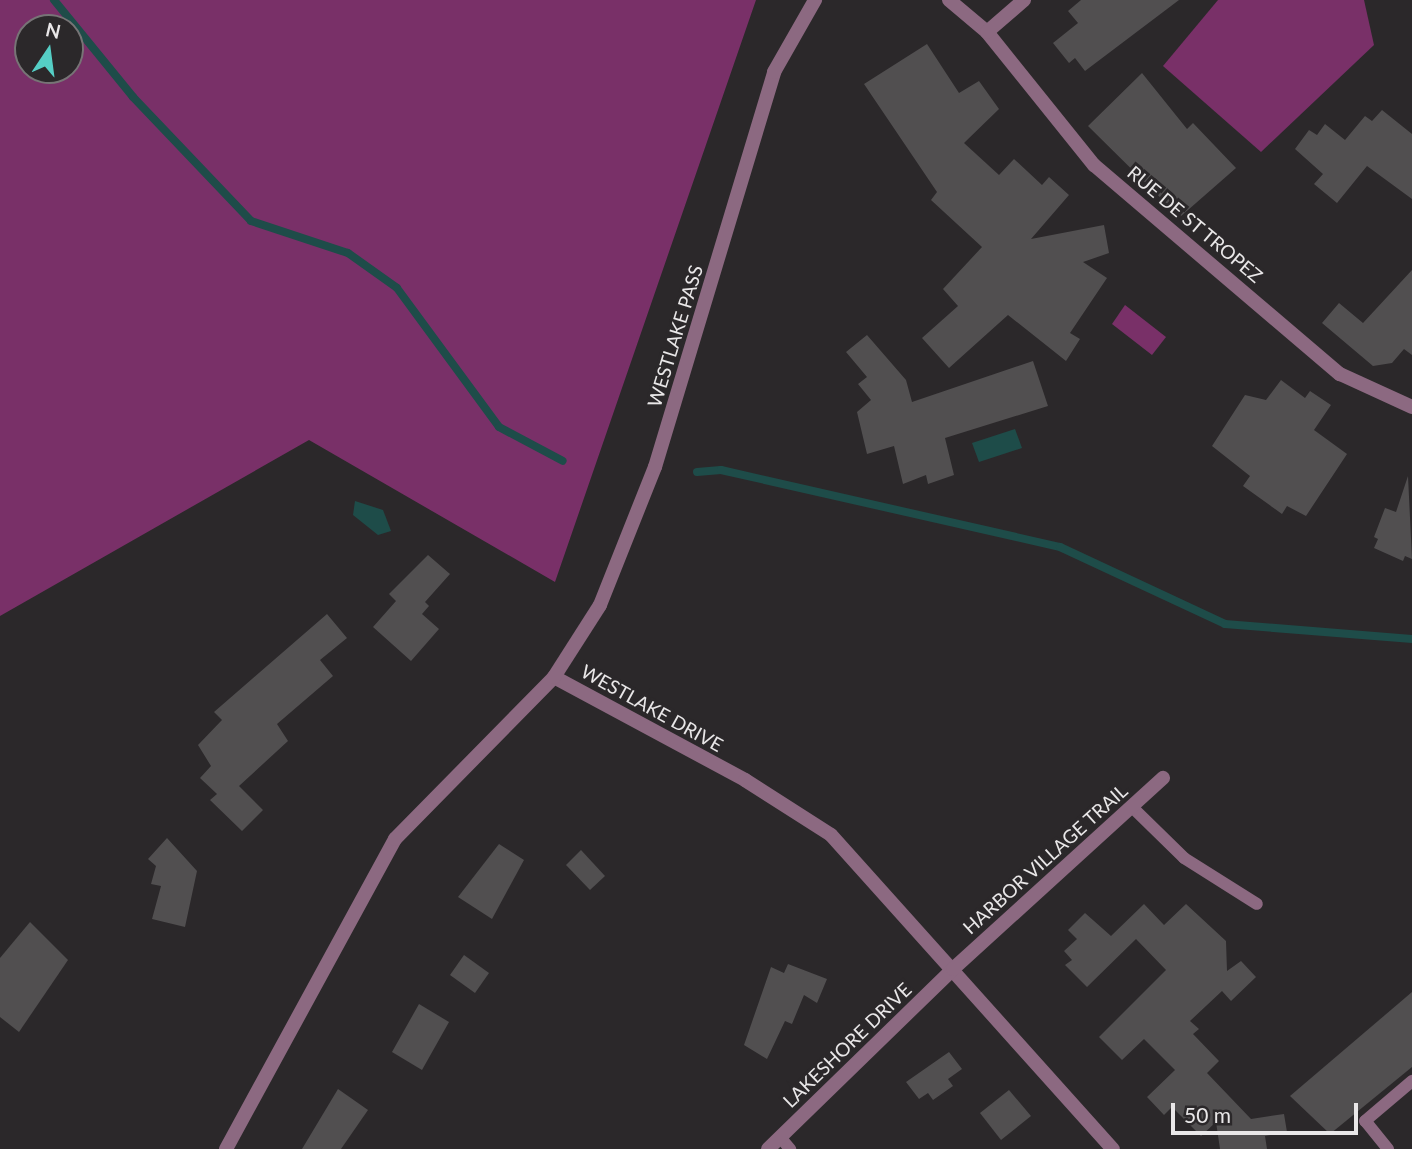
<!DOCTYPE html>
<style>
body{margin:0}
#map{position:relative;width:1412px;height:1149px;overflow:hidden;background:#2b282a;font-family:Lato,sans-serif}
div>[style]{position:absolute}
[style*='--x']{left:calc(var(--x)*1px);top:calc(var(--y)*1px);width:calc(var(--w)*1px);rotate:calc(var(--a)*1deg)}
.green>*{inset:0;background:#793068}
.water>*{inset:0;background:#1e4c49}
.stream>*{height:8px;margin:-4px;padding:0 4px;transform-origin:4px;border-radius:4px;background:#1e4c49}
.building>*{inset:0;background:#514f50}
.service>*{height:12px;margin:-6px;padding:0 6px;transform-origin:6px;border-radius:6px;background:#8c6981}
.minor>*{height:14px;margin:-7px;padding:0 7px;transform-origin:7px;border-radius:7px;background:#8c6981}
.tertiary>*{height:14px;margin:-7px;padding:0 7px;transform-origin:7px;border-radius:7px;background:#8c6981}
span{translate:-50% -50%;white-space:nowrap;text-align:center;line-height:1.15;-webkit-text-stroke:6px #2b282a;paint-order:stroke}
.street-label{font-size:19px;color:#e9e7e8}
.north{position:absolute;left:14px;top:14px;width:70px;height:70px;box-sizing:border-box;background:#2b282a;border:2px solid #777476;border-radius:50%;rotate:13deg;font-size:19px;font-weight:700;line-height:28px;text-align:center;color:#e9e7e8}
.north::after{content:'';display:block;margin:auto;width:24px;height:32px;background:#55cec5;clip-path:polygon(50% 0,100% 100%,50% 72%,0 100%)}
.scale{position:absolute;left:1171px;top:1103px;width:187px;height:32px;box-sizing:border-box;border:4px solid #e9e7e8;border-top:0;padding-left:9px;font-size:21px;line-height:24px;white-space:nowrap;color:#e9e7e8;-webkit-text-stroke:5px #2b282a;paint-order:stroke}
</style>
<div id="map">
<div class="green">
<div style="clip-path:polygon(evenodd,0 0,756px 0,555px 582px,309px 440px,0 616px,0 0,28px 28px,70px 28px,70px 70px,28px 70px,28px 28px)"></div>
<div style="clip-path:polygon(1218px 0,1364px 0,1374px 45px,1261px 152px,1163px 66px)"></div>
<div style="clip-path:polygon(1125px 305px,1166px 337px,1152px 355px,1112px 324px)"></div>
</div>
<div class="water">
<div style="clip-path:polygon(1015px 429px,1022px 448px,979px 462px,972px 443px)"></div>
<div style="clip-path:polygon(355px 501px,383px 510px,391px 531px,378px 535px,353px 515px)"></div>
</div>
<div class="stream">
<div style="--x:54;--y:0;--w:125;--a:50.8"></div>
<div style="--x:133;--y:97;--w:171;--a:46.4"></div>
<div style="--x:251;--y:221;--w:102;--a:18.3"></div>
<div style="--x:348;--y:253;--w:60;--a:35.5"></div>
<div style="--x:397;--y:288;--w:172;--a:53.7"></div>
<div style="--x:499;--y:427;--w:72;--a:28"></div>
<div style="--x:697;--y:472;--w:24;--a:-5"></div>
<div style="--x:721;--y:470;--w:348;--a:12.8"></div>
<div style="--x:1060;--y:547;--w:182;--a:25"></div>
<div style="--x:1225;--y:624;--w:188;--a:4.6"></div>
</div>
<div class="building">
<div style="clip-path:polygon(1081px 0,1179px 0,1085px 71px,1075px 58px,1069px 63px,1053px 43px,1078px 23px,1068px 11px)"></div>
<div style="clip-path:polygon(927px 44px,959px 93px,979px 81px,999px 109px,964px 143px,999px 175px,1014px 159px,1042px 185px,1049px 177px,1069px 195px,1031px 239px,1104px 225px,1109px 253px,1083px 262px,1107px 278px,1070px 333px,1080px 339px,1066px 361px,1008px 315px,949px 368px,922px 338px,958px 306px,943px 289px,982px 247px,931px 200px,937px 192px,864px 84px)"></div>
<div style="clip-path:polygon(1142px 73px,1187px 129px,1193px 123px,1236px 168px,1180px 217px,1088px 126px)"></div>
<div style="clip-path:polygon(1382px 110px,1412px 134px,1412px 199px,1367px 166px,1337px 203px,1314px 184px,1323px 174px,1295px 149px,1309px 130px,1317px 135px,1325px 124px,1345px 140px,1365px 116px,1372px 121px)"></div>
<div style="clip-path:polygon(1412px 270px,1412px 355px,1404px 349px,1392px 363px,1373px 366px,1322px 323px,1339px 303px,1363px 323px)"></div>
<div style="clip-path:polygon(867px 335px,906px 380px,912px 402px,1033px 361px,1048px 406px,945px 438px,954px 475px,928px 484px,926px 475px,903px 484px,894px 446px,867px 454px,857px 412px,871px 400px,858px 384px,867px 377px,846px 352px)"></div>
<div style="clip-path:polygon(1281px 380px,1305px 398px,1310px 391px,1331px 405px,1314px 430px,1347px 454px,1306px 516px,1287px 506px,1282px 514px,1243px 486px,1250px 476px,1212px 446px,1245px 395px,1266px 400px)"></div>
<div style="clip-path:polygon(1408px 476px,1412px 559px,1405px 556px,1403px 561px,1374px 548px,1378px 539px,1374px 537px,1385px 508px,1396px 512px)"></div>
<div style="clip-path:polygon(428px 555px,450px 574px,425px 602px,429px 606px,422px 614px,439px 629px,411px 661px,373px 627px,396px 601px,389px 594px)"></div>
<div style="clip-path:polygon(327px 614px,347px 638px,320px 660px,333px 676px,277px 724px,288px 741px,239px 786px,263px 810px,242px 831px,210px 800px,217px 794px,200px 778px,211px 766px,198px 745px,222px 720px,214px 712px)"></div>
<div style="clip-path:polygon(167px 838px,197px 871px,185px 927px,152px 919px,161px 886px,151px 884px,156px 866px,148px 859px)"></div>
<div style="clip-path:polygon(499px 844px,524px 860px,492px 919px,458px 897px)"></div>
<div style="clip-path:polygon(581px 850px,605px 876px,590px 890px,566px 865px)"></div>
<div style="clip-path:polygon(1144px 904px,1164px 925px,1186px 904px,1226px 941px,1227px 971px,1241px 961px,1256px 977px,1231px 1001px,1222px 991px,1190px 1021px,1199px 1029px,1193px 1034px,1219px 1061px,1207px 1073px,1251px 1119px,1284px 1114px,1287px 1132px,1265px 1136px,1267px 1149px,1220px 1149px,1216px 1122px,1201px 1136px,1172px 1107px,1164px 1115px,1147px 1097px,1175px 1070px,1144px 1039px,1122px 1060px,1099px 1037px,1166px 970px,1136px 939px,1087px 987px,1065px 965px,1072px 960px,1064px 951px,1077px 939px,1068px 930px,1085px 913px,1111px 936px)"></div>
<div style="clip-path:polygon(30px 922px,68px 960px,19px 1032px,0 1017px,0 958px)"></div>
<div style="clip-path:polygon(464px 955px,489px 973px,475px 993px,450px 975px)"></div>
<div style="clip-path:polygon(788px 964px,827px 979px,817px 1003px,804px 995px,792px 1024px,785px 1021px,767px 1059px,744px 1045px,771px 967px,784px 973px)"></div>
<div style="clip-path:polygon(1412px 992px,1412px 1067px,1330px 1134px,1290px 1096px)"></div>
<div style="clip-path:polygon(419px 1004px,449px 1022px,422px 1070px,392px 1052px)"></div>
<div style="clip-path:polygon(949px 1052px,962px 1069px,948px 1079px,953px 1086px,933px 1100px,928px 1093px,919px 1099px,906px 1082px)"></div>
<div style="clip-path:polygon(338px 1089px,368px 1110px,341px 1149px,302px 1149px)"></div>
<div style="clip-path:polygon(1009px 1090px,1031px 1116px,1001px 1140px,980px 1113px)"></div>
</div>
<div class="service">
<div style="--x:1132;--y:807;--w:73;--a:44.4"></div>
<div style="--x:1184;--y:858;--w:86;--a:32.2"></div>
<div style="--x:780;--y:1137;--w:16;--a:50"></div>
<div style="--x:1388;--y:1149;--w:36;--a:-129"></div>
<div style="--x:1365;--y:1121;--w:62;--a:-40.4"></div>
</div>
<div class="minor">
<div style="--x:949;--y:0;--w:50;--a:40.1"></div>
<div style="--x:987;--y:32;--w:171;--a:51.2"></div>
<div style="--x:1094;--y:165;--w:323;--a:40.4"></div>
<div style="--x:1340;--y:374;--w:79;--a:24.6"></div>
<div style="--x:987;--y:32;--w:49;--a:-40.9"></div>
<div style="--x:554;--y:677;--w:217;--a:28.3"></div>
<div style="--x:745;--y:780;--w:102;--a:32.6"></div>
<div style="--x:831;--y:835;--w:422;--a:48.1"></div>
<div style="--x:768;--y:1149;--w:258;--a:-44.2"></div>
<div style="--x:953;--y:969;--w:284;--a:-42.3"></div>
</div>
<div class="tertiary">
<div style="--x:226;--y:1149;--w:353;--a:-61.4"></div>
<div style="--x:395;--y:839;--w:227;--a:-45.5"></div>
<div style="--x:554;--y:677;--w:85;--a:-57.4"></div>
<div style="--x:600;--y:605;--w:149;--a:-68.3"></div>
<div style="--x:655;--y:467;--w:413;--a:-73.2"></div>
<div style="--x:774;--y:72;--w:83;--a:-60.3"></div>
</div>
<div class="street-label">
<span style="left:1195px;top:224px;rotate:40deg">RUE DE ST TROPEZ</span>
<span style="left:675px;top:336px;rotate:-73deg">WESTLAKE PASS</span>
<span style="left:652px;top:708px;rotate:29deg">WESTLAKE DRIVE</span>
<span style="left:1045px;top:859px;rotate:-42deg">HARBOR VILLAGE TRAIL</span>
<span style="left:847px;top:1045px;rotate:-44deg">LAKESHORE DRIVE</span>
</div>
<div class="north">N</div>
<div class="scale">50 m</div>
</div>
